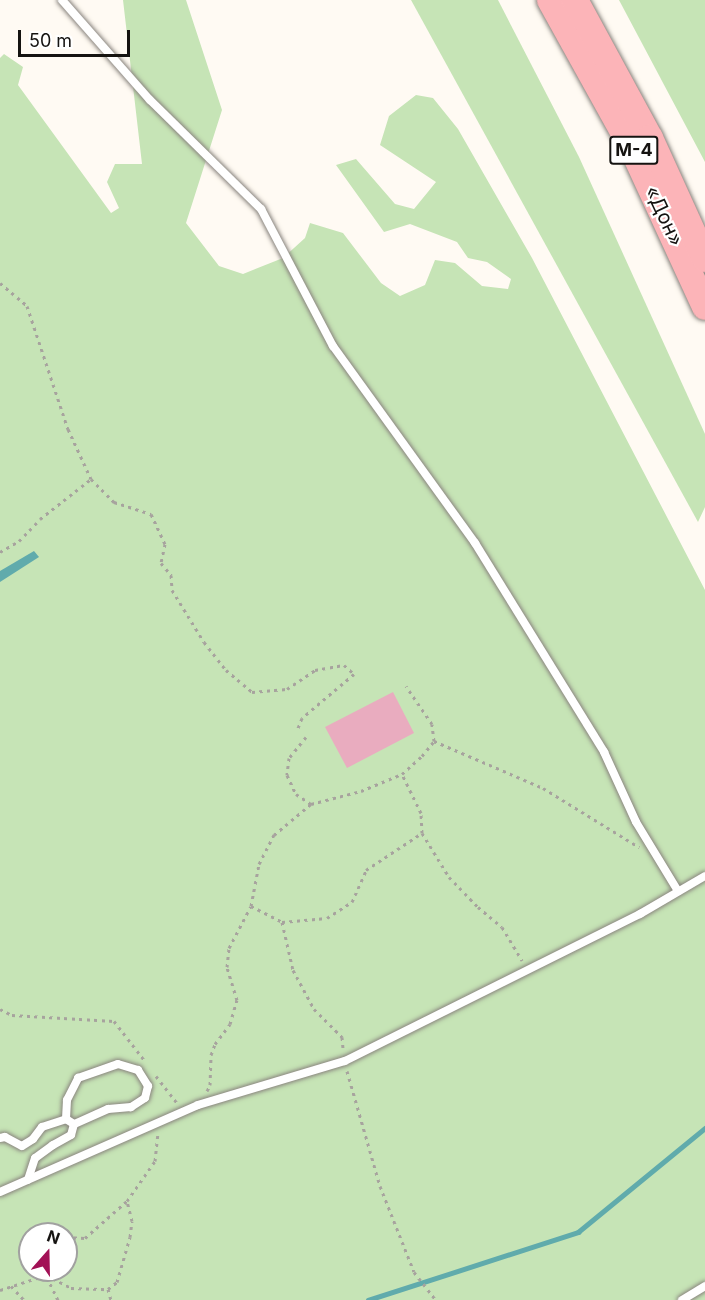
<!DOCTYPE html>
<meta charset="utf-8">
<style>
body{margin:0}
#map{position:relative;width:705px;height:1300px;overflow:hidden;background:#fffaf3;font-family:Inter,sans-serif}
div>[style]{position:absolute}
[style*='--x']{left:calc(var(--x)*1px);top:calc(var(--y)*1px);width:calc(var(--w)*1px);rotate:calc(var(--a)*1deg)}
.green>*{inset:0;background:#c6e4b6}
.water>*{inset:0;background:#60abac}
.stream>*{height:4.5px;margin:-2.25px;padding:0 2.25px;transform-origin:2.25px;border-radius:2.25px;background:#60abac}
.building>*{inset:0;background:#e9acbf}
.path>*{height:3px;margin-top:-1.5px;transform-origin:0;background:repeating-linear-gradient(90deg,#a7a39e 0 3px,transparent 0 7.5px)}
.roads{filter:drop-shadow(0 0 2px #8a857f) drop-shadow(0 0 2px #8a857f)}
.service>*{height:8px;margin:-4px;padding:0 4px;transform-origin:4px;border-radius:4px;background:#fff}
.trunk>*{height:26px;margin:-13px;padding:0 13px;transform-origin:13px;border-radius:13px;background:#fcb4b8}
span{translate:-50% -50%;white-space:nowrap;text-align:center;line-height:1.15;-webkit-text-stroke:4.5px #fff;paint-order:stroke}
.shield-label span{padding:2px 4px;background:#fff;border:2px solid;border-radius:4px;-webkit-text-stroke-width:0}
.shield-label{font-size:18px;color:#151311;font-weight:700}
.street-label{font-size:20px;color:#151311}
.north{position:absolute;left:18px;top:1222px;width:60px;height:60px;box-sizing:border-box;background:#fff;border:2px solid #a1a1a0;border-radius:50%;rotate:20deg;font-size:16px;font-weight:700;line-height:24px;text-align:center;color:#151311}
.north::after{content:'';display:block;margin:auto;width:21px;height:27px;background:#a21156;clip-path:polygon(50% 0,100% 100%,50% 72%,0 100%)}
.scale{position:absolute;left:18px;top:30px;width:112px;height:27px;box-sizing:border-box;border:3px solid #151311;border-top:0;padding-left:8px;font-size:18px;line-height:21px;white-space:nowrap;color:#151311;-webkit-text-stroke:4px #fff;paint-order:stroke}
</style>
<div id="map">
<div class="green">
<div style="clip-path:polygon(evenodd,123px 0,186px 0,222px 110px,186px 223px,219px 266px,243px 274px,283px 258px,305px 238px,310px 223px,343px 233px,381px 283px,400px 296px,425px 285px,435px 260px,455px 263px,482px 286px,508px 289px,511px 279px,487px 262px,468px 258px,457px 242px,410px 224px,384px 232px,336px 165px,356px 159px,395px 204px,414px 209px,436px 182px,380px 145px,389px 116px,416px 95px,433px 98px,458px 129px,532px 258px,705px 590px,705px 1300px,0 1300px,0 58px,4px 54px,23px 67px,18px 85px,111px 213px,119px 208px,107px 182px,115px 164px,142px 164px,123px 0,30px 1234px,66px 1234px,66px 1270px,30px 1270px,30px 1234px)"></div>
<div style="clip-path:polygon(411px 0,498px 0,579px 157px,705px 434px,705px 507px,698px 522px)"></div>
<div style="clip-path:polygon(619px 0,705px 0,705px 162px)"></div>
</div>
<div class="water">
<div style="clip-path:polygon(34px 551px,39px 557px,0 582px,0 571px)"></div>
</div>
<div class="stream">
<div style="--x:368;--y:1300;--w:221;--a:-17.9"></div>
<div style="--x:578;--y:1232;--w:164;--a:-39.3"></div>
</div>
<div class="building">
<div style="clip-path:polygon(393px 692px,414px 733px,347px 768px,325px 727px)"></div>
</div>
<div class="path">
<div style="--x:0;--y:283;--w:35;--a:40"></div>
<div style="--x:27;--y:306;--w:130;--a:71.6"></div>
<div style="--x:68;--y:429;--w:55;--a:65.3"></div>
<div style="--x:91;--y:479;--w:33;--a:45"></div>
<div style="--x:114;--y:502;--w:39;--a:18"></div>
<div style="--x:151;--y:514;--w:33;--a:65"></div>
<div style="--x:165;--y:544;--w:19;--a:102"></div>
<div style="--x:161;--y:563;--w:16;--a:50"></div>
<div style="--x:171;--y:575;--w:15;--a:86"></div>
<div style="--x:172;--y:590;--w:61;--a:58.4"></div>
<div style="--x:204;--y:642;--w:36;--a:52"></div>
<div style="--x:226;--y:670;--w:34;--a:40"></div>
<div style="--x:252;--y:692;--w:35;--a:-5"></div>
<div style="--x:287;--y:689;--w:34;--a:-34"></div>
<div style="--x:315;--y:670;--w:29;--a:-10"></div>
<div style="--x:344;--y:665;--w:13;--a:42"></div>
<div style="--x:354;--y:674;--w:68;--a:139.8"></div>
<div style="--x:302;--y:718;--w:11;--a:112"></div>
<div style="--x:0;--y:552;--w:22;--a:-30"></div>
<div style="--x:19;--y:541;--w:30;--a:-46"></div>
<div style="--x:40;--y:519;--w:65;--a:-38.1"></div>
<div style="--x:306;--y:737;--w:27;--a:129"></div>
<div style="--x:289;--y:758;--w:17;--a:97"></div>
<div style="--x:287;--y:775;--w:21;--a:65"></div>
<div style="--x:296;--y:794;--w:18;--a:34"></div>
<div style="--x:434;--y:741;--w:119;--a:23.3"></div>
<div style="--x:543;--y:788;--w:113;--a:31.6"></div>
<div style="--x:422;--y:833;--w:52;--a:58.5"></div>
<div style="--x:449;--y:877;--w:42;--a:46"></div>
<div style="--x:478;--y:907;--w:31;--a:40"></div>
<div style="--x:502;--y:927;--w:39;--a:59"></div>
<div style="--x:251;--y:906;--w:35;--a:27"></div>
<div style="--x:282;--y:922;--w:45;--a:-5.1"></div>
<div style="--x:327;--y:918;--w:30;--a:-33"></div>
<div style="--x:352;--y:902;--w:35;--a:-66"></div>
<div style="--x:366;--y:870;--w:67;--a:-33.5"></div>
<div style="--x:422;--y:833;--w:20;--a:-93"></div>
<div style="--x:421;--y:813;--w:43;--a:-116"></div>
<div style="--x:282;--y:922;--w:49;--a:77.1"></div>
<div style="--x:293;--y:970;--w:44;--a:61.7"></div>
<div style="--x:314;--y:1009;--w:40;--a:45"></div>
<div style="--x:342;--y:1037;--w:12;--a:85"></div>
<div style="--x:0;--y:1009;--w:13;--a:27"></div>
<div style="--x:12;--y:1015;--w:102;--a:3.4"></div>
<div style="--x:114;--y:1021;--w:51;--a:52.2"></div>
<div style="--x:347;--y:1071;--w:120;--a:74"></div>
<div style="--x:380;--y:1186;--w:92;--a:68.4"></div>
<div style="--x:414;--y:1272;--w:36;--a:52"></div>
<div style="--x:156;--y:1076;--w:36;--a:52"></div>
<div style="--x:207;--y:1091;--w:7;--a:-63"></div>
<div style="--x:210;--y:1085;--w:30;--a:-88"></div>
<div style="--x:211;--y:1055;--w:12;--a:-70"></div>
<div style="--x:215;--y:1044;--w:25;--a:-53"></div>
<div style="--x:230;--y:1024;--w:25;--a:-74"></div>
<div style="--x:237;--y:1000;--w:34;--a:-107"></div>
<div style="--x:227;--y:967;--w:19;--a:-84"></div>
<div style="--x:229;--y:948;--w:47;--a:-62.4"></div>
<div style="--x:251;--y:906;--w:43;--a:-79.2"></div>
<div style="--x:259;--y:864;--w:33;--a:-63"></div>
<div style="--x:274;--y:835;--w:48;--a:-40"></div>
<div style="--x:311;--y:804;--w:52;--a:-14.6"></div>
<div style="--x:361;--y:791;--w:44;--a:-22.5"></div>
<div style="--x:402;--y:774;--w:27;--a:-42"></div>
<div style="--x:422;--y:756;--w:19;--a:-51"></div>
<div style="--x:434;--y:741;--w:17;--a:-97"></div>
<div style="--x:432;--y:724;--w:46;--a:-124.4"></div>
<div style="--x:66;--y:1237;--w:19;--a:3"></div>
<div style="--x:85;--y:1238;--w:56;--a:-41.4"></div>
<div style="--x:127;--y:1201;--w:49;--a:-55"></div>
<div style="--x:155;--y:1161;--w:27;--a:-84"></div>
<div style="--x:11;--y:1286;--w:19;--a:47"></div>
<div style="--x:108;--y:1289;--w:11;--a:75"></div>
<div style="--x:0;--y:1290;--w:48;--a:-18.1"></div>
<div style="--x:46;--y:1275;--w:5;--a:-68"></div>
<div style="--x:58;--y:1300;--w:28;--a:-116"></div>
<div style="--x:46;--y:1275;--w:28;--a:27"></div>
<div style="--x:71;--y:1288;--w:37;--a:2"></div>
<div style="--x:108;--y:1289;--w:11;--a:-38"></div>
<div style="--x:117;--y:1282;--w:47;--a:-73.9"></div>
<div style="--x:130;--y:1237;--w:16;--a:-83"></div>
<div style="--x:132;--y:1221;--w:21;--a:-104"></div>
</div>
<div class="roads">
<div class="service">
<div style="--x:62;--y:0;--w:133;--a:48.7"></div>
<div style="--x:150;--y:100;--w:156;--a:44.5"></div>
<div style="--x:261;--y:209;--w:155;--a:62.3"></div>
<div style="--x:333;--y:346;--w:243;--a:54.2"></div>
<div style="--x:475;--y:543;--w:246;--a:58.3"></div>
<div style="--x:604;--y:752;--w:77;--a:65.4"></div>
<div style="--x:636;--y:822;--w:81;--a:58.7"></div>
<div style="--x:66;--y:1119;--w:19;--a:-87"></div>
<div style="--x:67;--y:1100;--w:25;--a:-63"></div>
<div style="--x:78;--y:1078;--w:42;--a:-19.3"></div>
<div style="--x:118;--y:1064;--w:21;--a:17"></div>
<div style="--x:138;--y:1070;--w:19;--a:58"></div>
<div style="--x:148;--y:1086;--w:12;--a:104"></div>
<div style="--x:145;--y:1098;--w:17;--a:147"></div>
<div style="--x:131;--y:1107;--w:23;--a:175"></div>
<div style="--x:108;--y:1109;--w:37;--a:156"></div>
<div style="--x:0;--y:1138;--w:5;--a:-11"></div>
<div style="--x:5;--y:1137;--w:19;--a:28"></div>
<div style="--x:22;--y:1146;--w:13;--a:-32"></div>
<div style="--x:33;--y:1139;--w:15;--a:-53"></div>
<div style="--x:42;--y:1127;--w:25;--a:-18"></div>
<div style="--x:66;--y:1119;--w:9;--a:32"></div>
<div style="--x:74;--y:1124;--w:11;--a:105"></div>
<div style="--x:71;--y:1135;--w:21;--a:151"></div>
<div style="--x:53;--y:1145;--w:22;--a:144"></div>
<div style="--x:35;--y:1158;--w:23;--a:108"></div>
<div style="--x:0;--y:1192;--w:216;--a:-23.7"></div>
<div style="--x:198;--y:1105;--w:153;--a:-16.7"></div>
<div style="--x:345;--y:1061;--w:330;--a:-26.5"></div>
<div style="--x:640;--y:914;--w:75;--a:-30.3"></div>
<div style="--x:682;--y:1300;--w:27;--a:-31"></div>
</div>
<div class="trunk">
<div style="--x:550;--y:0;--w:167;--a:61"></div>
<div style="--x:631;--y:146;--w:177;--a:65.3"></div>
<div style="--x:575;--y:0;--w:157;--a:61.5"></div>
<div style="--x:650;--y:138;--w:133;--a:65.6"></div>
</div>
</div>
<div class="shield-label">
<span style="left:634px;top:150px">М-4</span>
</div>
<div class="street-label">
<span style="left:664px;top:216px;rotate:65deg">«Дон»</span>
</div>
<div class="north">N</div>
<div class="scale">50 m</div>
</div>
